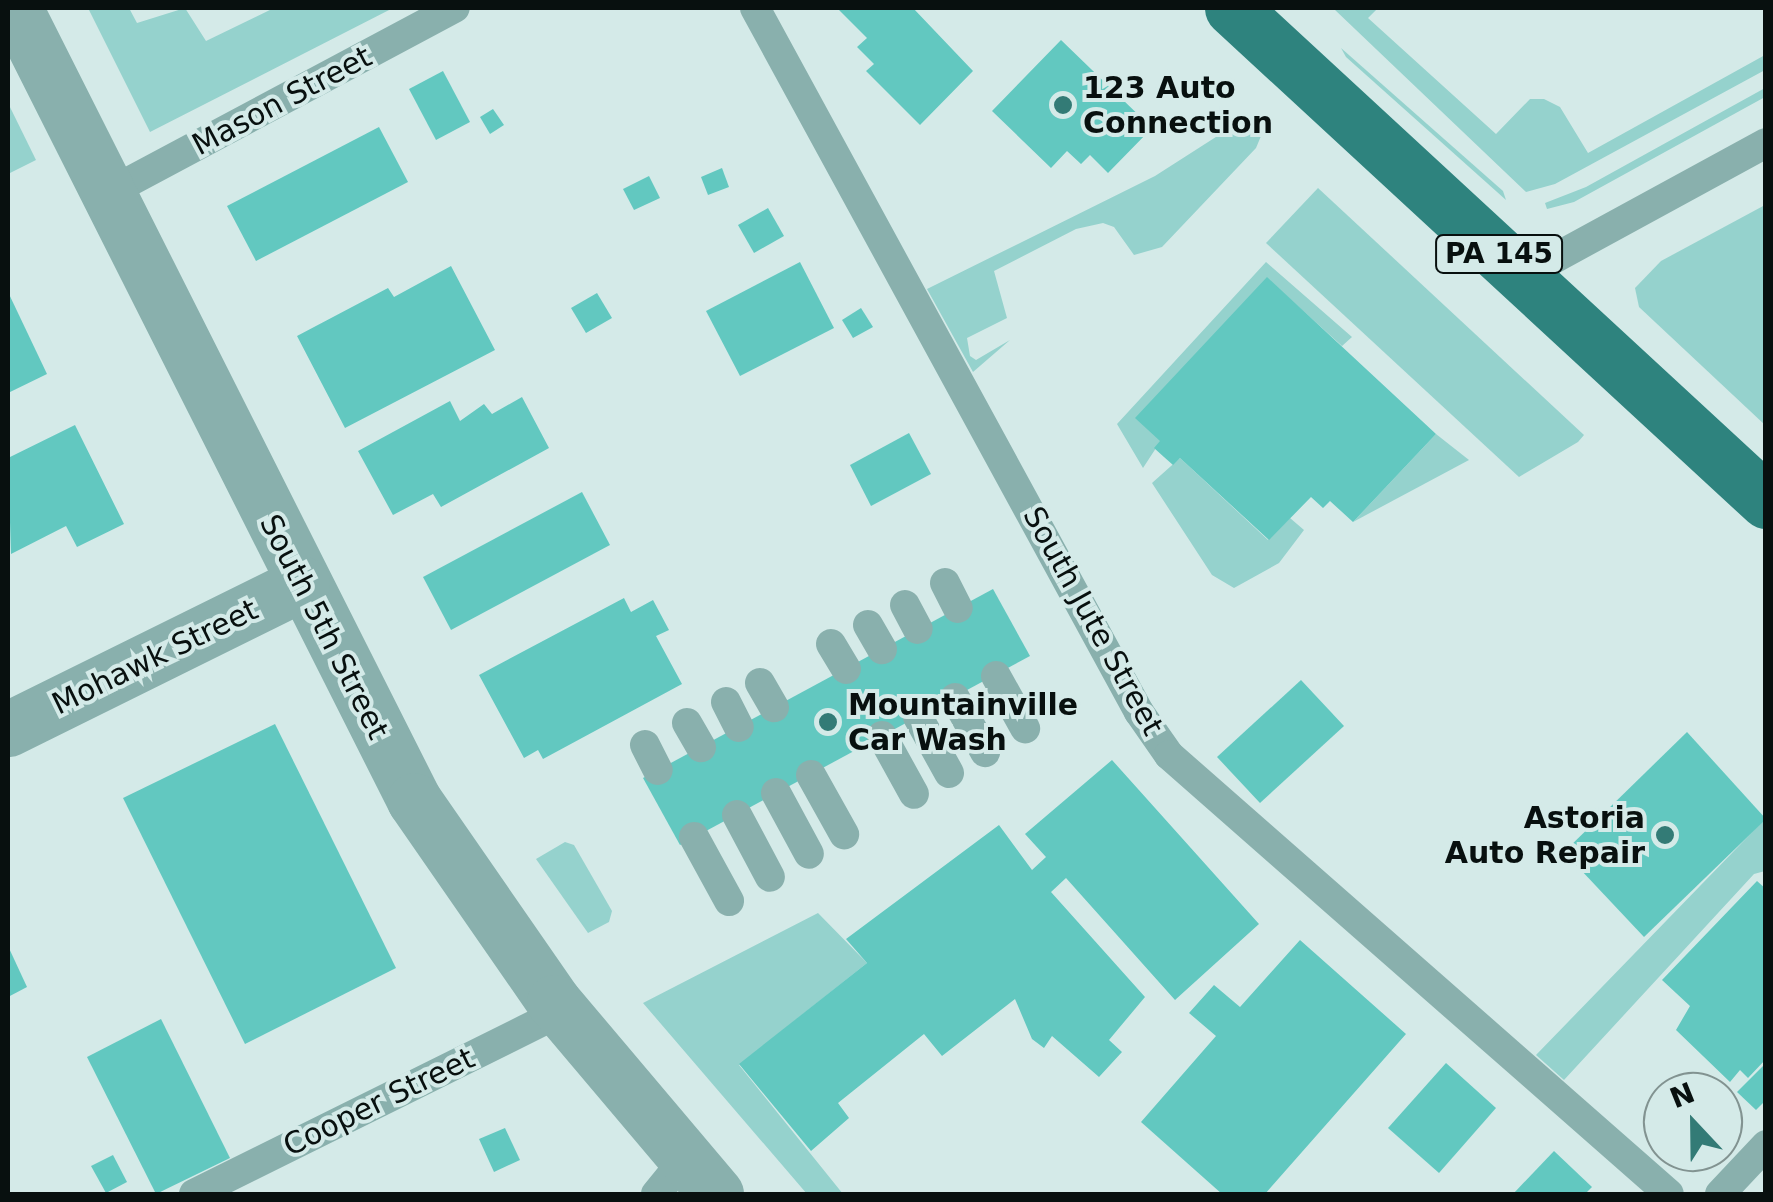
<!DOCTYPE html>
<style>
body{margin:0}
#map{position:relative;width:1773px;height:1202px;overflow:hidden;background:#d4eae8;font-family:"DejaVu Sans",sans-serif}
div>[style]{position:absolute}
[style*='--x']{left:calc(var(--x)*1px);top:calc(var(--y)*1px);width:calc(var(--w)*1px);rotate:calc(var(--a)*1deg)}
.green>*{inset:0;background:#95d2cd}
.building>*{inset:0;background:#62c8c0}
.service>*{height:30px;margin:-15px;padding:0 15px;transform-origin:15px;border-radius:15px;background:#89b0ad}
.minor>*{height:55px;margin:-27.5px;padding:0 27.5px;transform-origin:27.5px;border-radius:27.5px;background:#89b0ad}
.primary>*{height:55px;margin:-27.5px;padding:0 27.5px;transform-origin:27.5px;border-radius:27.5px;background:#2e837e}
.dots>*{width:28px;height:28px;translate:-50% -50%;box-sizing:border-box;border:5px solid #d4eae8;border-radius:50%}
span{translate:-50% -50%;white-space:nowrap;text-align:center;line-height:1.15;-webkit-text-stroke:8px #d4eae8;paint-order:stroke}
.shield-label span{padding:2px 8px;background:#d4eae8;border:2px solid;border-radius:8px;-webkit-text-stroke-width:0}
.shield-label{font-size:28px;color:#08100f;font-weight:700}
.poi-label{font-size:30px;color:#08100f;font-weight:700}
.left{translate:0 -50%;text-align:left}
.right{translate:-100% -50%;text-align:right}
.street-label{font-size:30px;color:#08100f}
.frame{position:absolute;inset:0;border:10px solid #08100f;pointer-events:none}
.north{position:absolute;left:1643px;top:1072px;width:100px;height:100px;box-sizing:border-box;background:#d4eae8;border:2px solid #829391;border-radius:50%;rotate:338deg;font-size:28px;font-weight:700;line-height:40px;text-align:center;color:#08100f}
.north::after{content:'';display:block;margin:auto;width:35px;height:45px;background:#337b76;clip-path:polygon(50% 0,100% 100%,50% 72%,0 100%)}
</style>
<div id="map">
<div class="green">
<div style="clip-path:polygon(88px 8px,129px 8px,137px 23px,185px 8px,206px 41px,274px 8px,393px 8px,150px 132px)"></div>
<div style="clip-path:polygon(1378px 8px,1368px 18px,1496px 134px,1530px 99px,1544px 99px,1560px 107px,1588px 153px,1765px 55px,1765px 70px,1555px 184px,1526px 192px,1334px 9px)"></div>
<div style="clip-path:polygon(1341px 48px,1503px 191px,1506px 200px,1346px 57px)"></div>
<div style="clip-path:polygon(1765px 88px,1765px 97px,1574px 202px,1547px 209px,1545px 203px,1586px 187px)"></div>
<div style="clip-path:polygon(8px 103px,36px 160px,8px 174px)"></div>
<div style="clip-path:polygon(1244px 119px,1261px 136px,1256px 148px,1162px 247px,1134px 255px,1114px 227px,1103px 223px,1076px 229px,994px 271px,1007px 318px,967px 338px,970px 356px,976px 360px,1010px 340px,973px 372px,927px 289px,1155px 176px)"></div>
<div style="clip-path:polygon(1318px 188px,1584px 435px,1578px 442px,1519px 477px,1266px 243px)"></div>
<div style="clip-path:polygon(1765px 205px,1765px 425px,1639px 307px,1635px 288px,1661px 261px)"></div>
<div style="clip-path:polygon(1266px 262px,1352px 337px,1342px 346px,1267px 278px,1143px 468px,1117px 424px)"></div>
<div style="clip-path:polygon(1436px 434px,1469px 460px,1353px 522px)"></div>
<div style="clip-path:polygon(1180px 458px,1268px 540px,1290px 518px,1304px 530px,1279px 563px,1234px 588px,1212px 575px,1152px 483px)"></div>
<div style="clip-path:polygon(1765px 819px,1765px 871px,1754px 874px,1564px 1080px,1536px 1055px)"></div>
<div style="clip-path:polygon(565px 842px,574px 845px,612px 911px,609px 922px,588px 933px,536px 859px)"></div>
<div style="clip-path:polygon(818px 913px,867px 963px,739px 1065px,843px 1194px,807px 1194px,643px 1003px)"></div>
</div>
<div class="building">
<div style="clip-path:polygon(837px 8px,913px 8px,973px 71px,920px 125px,866px 71px,874px 64px,857px 47px,867px 38px)"></div>
<div style="clip-path:polygon(1061px 40px,1152px 128px,1108px 173px,1090px 155px,1081px 164px,1067px 151px,1051px 168px,992px 111px)"></div>
<div style="clip-path:polygon(443px 71px,470px 122px,436px 140px,409px 89px)"></div>
<div style="clip-path:polygon(493px 109px,504px 125px,490px 134px,480px 117px)"></div>
<div style="clip-path:polygon(379px 127px,408px 182px,256px 261px,227px 206px)"></div>
<div style="clip-path:polygon(722px 168px,729px 187px,708px 195px,701px 177px)"></div>
<div style="clip-path:polygon(649px 176px,660px 198px,634px 210px,623px 189px)"></div>
<div style="clip-path:polygon(768px 208px,784px 236px,754px 253px,738px 225px)"></div>
<div style="clip-path:polygon(800px 262px,834px 328px,740px 376px,706px 311px)"></div>
<div style="clip-path:polygon(451px 266px,495px 350px,345px 428px,297px 336px,388px 288px,394px 297px)"></div>
<div style="clip-path:polygon(1267px 277px,1436px 434px,1353px 522px,1330px 501px,1323px 508px,1311px 497px,1269px 540px,1180px 458px,1173px 465px,1164px 457px,1154px 448px,1160px 441px,1135px 418px)"></div>
<div style="clip-path:polygon(8px 292px,47px 374px,8px 393px)"></div>
<div style="clip-path:polygon(597px 293px,612px 318px,586px 333px,571px 308px)"></div>
<div style="clip-path:polygon(861px 308px,873px 327px,853px 338px,842px 320px)"></div>
<div style="clip-path:polygon(522px 397px,549px 448px,441px 507px,433px 494px,393px 515px,358px 451px,450px 401px,460px 421px,484px 404px,492px 414px)"></div>
<div style="clip-path:polygon(75px 425px,124px 524px,77px 547px,66px 526px,11px 554px,8px 458px)"></div>
<div style="clip-path:polygon(909px 433px,931px 474px,871px 506px,850px 465px)"></div>
<div style="clip-path:polygon(582px 492px,610px 545px,451px 630px,423px 577px)"></div>
<div style="clip-path:polygon(993px 589px,1030px 656px,680px 845px,643px 778px)"></div>
<div style="clip-path:polygon(624px 598px,631px 612px,653px 600px,669px 630px,656px 636px,682px 684px,543px 759px,538px 750px,524px 758px,479px 675px)"></div>
<div style="clip-path:polygon(1301px 680px,1344px 726px,1260px 803px,1217px 757px)"></div>
<div style="clip-path:polygon(275px 724px,396px 968px,245px 1044px,123px 798px)"></div>
<div style="clip-path:polygon(1687px 732px,1766px 819px,1644px 937px,1564px 852px)"></div>
<div style="clip-path:polygon(1112px 760px,1259px 924px,1175px 1000px,1066px 878px,1051px 892px,1145px 997px,1109px 1040px,1122px 1052px,1099px 1077px,1052px 1036px,1044px 1048px,1032px 1039px,1015px 999px,942px 1056px,924px 1034px,838px 1103px,849px 1118px,811px 1151px,739px 1064px,867px 963px,846px 939px,999px 825px,1032px 870px,1046px 857px,1025px 834px)"></div>
<div style="clip-path:polygon(1757px 881px,1766px 889px,1766px 1059px,1748px 1078px,1740px 1070px,1730px 1082px,1676px 1030px,1690px 1006px,1662px 980px)"></div>
<div style="clip-path:polygon(1300px 940px,1406px 1034px,1265px 1194px,1222px 1194px,1141px 1122px,1216px 1036px,1189px 1013px,1214px 985px,1240px 1007px)"></div>
<div style="clip-path:polygon(8px 946px,27px 987px,8px 997px)"></div>
<div style="clip-path:polygon(161px 1019px,230px 1158px,156px 1194px,87px 1057px)"></div>
<div style="clip-path:polygon(1446px 1063px,1496px 1108px,1439px 1173px,1388px 1128px)"></div>
<div style="clip-path:polygon(1766px 1063px,1766px 1100px,1756px 1110px,1737px 1092px)"></div>
<div style="clip-path:polygon(505px 1128px,520px 1160px,494px 1172px,479px 1139px)"></div>
<div style="clip-path:polygon(1554px 1151px,1592px 1187px,1585px 1194px,1513px 1194px)"></div>
<div style="clip-path:polygon(1685px 1152px,1713px 1152px,1700px 1166px)"></div>
<div style="clip-path:polygon(113px 1155px,127px 1182px,106px 1193px,91px 1166px)"></div>
</div>
<div class="service">
<div style="--x:755;--y:8;--w:802;--a:61.39"></div>
<div style="--x:1139;--y:712;--w:52;--a:55.1"></div>
<div style="--x:1169;--y:755;--w:665;--a:41.28"></div>
<div style="--x:108;--y:193;--w:393;--a:-28.1"></div>
<div style="--x:1522;--y:276;--w:278;--a:-28.6"></div>
<div style="--x:945;--y:583;--w:28;--a:63"></div>
<div style="--x:905;--y:605;--w:27;--a:62"></div>
<div style="--x:868;--y:625;--w:28;--a:60"></div>
<div style="--x:831;--y:644;--w:29;--a:59"></div>
<div style="--x:996;--y:676;--w:60;--a:60.9"></div>
<div style="--x:760;--y:683;--w:28;--a:60"></div>
<div style="--x:955;--y:698;--w:62;--a:60.9"></div>
<div style="--x:726;--y:702;--w:28;--a:63"></div>
<div style="--x:918;--y:717;--w:64;--a:61"></div>
<div style="--x:687;--y:723;--w:28;--a:60"></div>
<div style="--x:882;--y:736;--w:66;--a:61.1"></div>
<div style="--x:645;--y:745;--w:28;--a:63"></div>
<div style="--x:811;--y:775;--w:68;--a:60.8"></div>
<div style="--x:776;--y:793;--w:69;--a:61.6"></div>
<div style="--x:737;--y:815;--w:70;--a:62"></div>
<div style="--x:694;--y:837;--w:73;--a:61.3"></div>
<div style="--x:194;--y:1194;--w:413;--a:-26.4"></div>
<div style="--x:656;--y:1194;--w:41;--a:-50.9"></div>
<div style="--x:1720;--y:1194;--w:67;--a:-46.8"></div>
</div>
<div class="minor">
<div style="--x:15;--y:8;--w:887;--a:63.26"></div>
<div style="--x:414;--y:800;--w:246;--a:55.3"></div>
<div style="--x:554;--y:1002;--w:251;--a:49.8"></div>
<div style="--x:8;--y:729;--w:328;--a:-26.3"></div>
</div>
<div class="primary">
<div style="--x:1232;--y:8;--w:727;--a:42.71"></div>
</div>
<div class="dots">
<div style="left:1063px;top:105px;background:#337b76"></div>
<div style="left:828px;top:722px;background:#337b76"></div>
<div style="left:1665px;top:835px;background:#337b76"></div>
</div>
<div class="shield-label">
<span style="left:1499px;top:254px">PA 145</span>
</div>
<div class="poi-label">
<span class="left" style="left:1083px;top:105px">123 Auto<br>Connection</span>
<span class="left" style="left:848px;top:722px">Mountainville<br>Car Wash</span>
<span class="right" style="left:1645px;top:835px">Astoria<br>Auto Repair</span>
</div>
<div class="street-label">
<span style="left:282px;top:101px;rotate:-28deg">Mason Street</span>
<span style="left:1093px;top:621px;rotate:61deg">South Jute Street</span>
<span style="left:324px;top:627px;rotate:63deg">South 5th Street</span>
<span style="left:155px;top:657px;rotate:-26deg">Mohawk Street</span>
<span style="left:379px;top:1102px;rotate:-26deg">Cooper Street</span>
</div>
<div class="frame"></div>
<div class="north">N</div>
</div>
